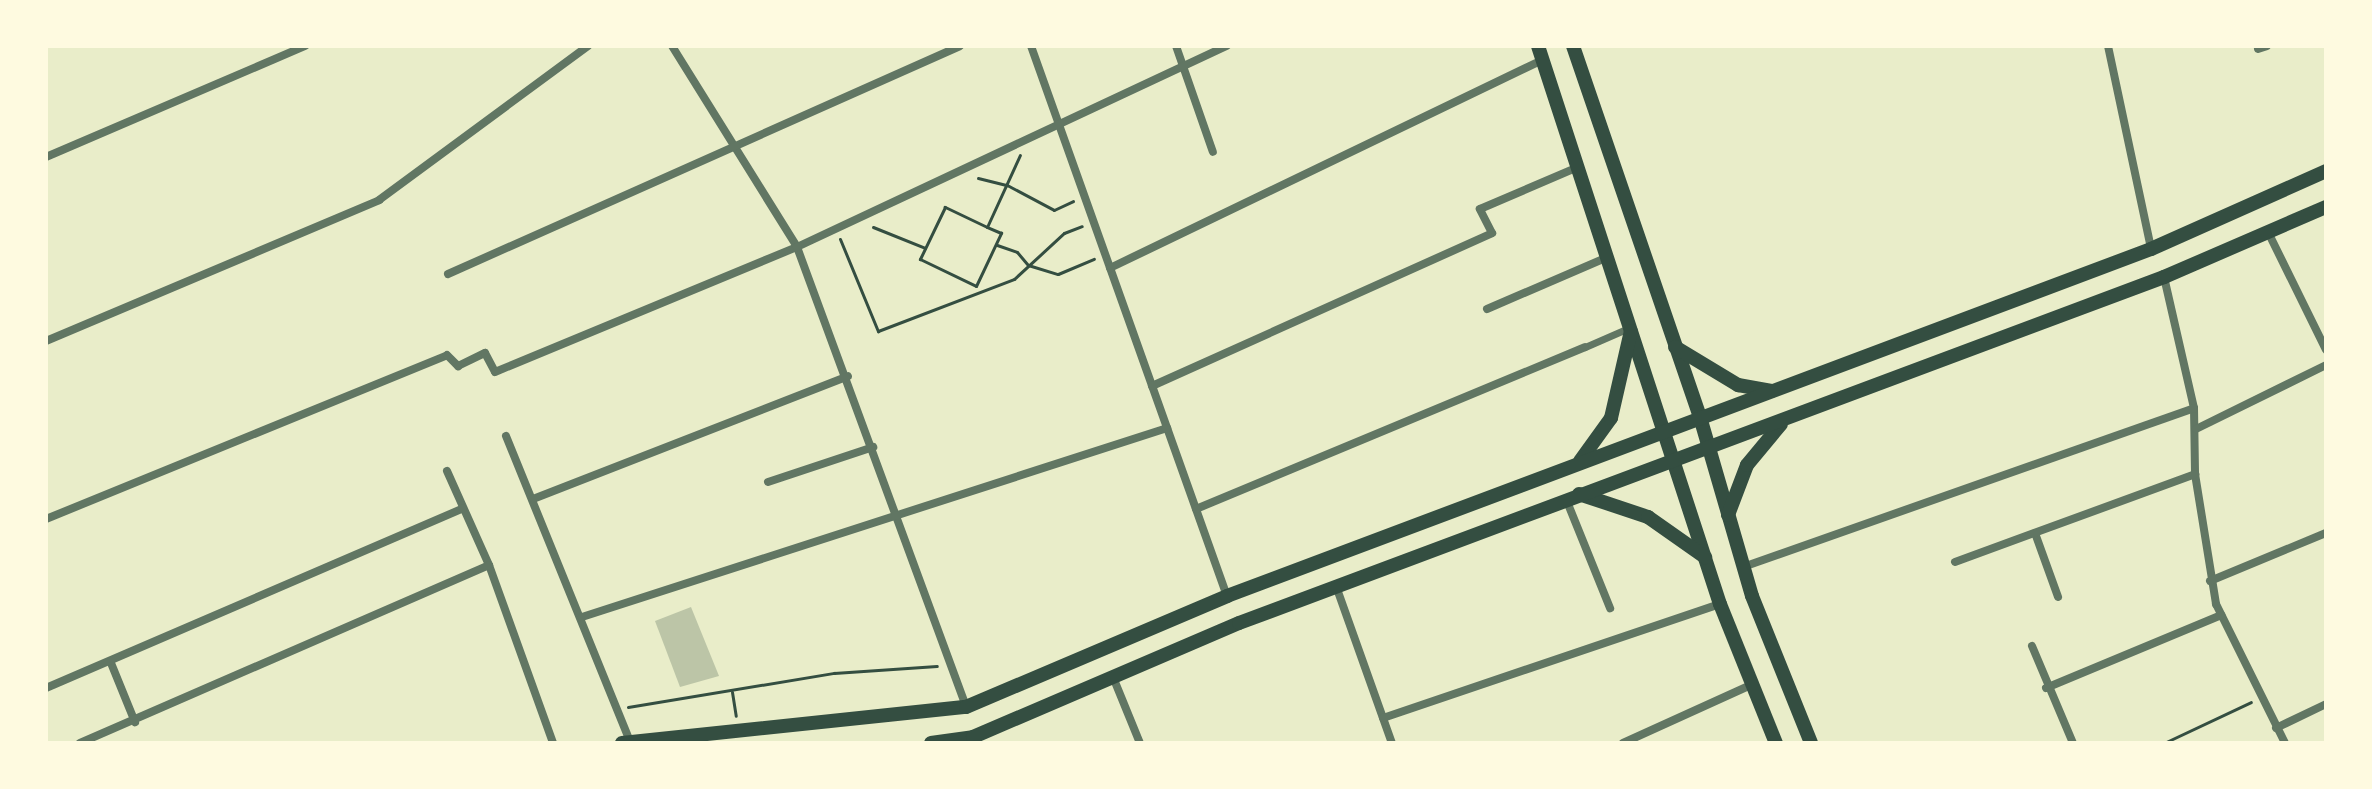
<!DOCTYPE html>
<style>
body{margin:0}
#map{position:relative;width:2372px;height:789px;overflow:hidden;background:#e9edc9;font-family:Georgia,serif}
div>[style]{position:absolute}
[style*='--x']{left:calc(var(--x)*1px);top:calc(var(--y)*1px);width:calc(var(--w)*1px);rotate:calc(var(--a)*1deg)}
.building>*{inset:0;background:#bcc5a7}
.path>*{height:3px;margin:-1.5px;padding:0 1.5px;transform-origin:1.5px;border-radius:1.5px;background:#344e41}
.pedestrian>*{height:7px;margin:-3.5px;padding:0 3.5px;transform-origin:3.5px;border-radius:3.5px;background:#617663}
.minor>*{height:8px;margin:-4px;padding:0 4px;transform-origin:4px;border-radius:4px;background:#617663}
.secondary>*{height:14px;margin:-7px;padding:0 7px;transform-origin:7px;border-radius:7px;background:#344e41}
span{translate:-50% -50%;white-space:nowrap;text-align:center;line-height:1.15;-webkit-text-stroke:8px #fefae0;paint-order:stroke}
.frame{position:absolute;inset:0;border:48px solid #fefae0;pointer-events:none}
</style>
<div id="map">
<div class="building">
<div style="clip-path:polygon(691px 607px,719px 676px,680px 687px,655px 621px)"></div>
</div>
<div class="path">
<div style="--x:978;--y:178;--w:30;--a:14"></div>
<div style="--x:1007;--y:185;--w:53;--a:28"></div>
<div style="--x:1054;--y:210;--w:21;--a:-25"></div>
<div style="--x:873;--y:227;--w:56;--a:22"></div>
<div style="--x:987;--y:227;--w:47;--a:-154.5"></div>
<div style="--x:945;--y:207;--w:58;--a:115.7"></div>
<div style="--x:920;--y:259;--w:62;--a:25.7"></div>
<div style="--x:976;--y:286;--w:59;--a:-64.7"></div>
<div style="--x:1001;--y:233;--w:15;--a:-157"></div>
<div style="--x:987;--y:227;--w:79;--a:-65.4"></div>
<div style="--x:840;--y:239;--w:100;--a:67.6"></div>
<div style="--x:878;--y:331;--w:146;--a:-20.9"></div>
<div style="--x:1014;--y:279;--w:68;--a:-42.6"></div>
<div style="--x:1064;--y:233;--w:19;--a:-21"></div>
<div style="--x:997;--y:245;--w:21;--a:19"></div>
<div style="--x:1017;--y:252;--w:17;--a:50"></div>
<div style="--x:1028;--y:265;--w:31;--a:17"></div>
<div style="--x:1058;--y:274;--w:39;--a:-23"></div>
<div style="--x:732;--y:692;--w:24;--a:81"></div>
<div style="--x:628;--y:707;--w:209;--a:-9.4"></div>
<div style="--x:834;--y:673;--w:103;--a:-3.9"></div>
<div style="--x:2164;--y:743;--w:96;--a:-25.2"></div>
</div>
<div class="pedestrian">
<div style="--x:1585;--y:347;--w:50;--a:-23.5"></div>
</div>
<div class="minor">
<div style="--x:672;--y:46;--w:237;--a:58.1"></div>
<div style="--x:797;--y:247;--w:490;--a:69.8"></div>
<div style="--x:1031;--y:46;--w:584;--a:70.39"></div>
<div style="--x:1176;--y:46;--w:112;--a:70.8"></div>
<div style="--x:2108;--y:46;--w:208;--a:78"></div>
<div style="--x:2258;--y:49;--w:9;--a:-18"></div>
<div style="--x:46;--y:157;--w:282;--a:-23.2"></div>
<div style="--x:2269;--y:234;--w:129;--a:63.8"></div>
<div style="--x:1110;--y:268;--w:479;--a:-25.7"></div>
<div style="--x:448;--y:274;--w:560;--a:-24"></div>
<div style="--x:2164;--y:277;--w:134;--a:77.1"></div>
<div style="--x:2194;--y:408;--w:66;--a:89.1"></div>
<div style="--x:2195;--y:474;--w:132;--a:80.8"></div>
<div style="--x:2216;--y:604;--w:155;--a:63.6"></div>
<div style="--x:1487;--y:309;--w:132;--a:-23.3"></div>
<div style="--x:46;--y:341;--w:362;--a:-22.9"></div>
<div style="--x:379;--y:200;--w:260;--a:-36.4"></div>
<div style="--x:1152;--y:386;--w:373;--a:-24.2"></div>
<div style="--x:1492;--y:233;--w:27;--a:-117"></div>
<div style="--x:1480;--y:209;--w:107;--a:-23.2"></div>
<div style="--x:2196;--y:429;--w:145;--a:-26.2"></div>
<div style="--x:506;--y:436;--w:330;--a:67.9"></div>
<div style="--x:447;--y:471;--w:103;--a:65.9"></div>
<div style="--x:489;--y:565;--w:189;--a:70.2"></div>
<div style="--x:768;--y:482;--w:111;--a:-18.4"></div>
<div style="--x:533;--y:499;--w:338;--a:-21.3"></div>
<div style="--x:1566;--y:499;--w:118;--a:68"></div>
<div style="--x:1196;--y:509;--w:421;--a:-22.6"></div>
<div style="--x:46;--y:519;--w:433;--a:-22.2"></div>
<div style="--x:447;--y:355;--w:16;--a:45"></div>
<div style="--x:458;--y:366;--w:30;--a:-26"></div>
<div style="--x:485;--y:353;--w:21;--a:62"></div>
<div style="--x:495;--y:372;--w:327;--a:-22.5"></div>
<div style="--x:797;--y:247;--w:475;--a:-25.1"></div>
<div style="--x:2035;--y:533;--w:68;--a:70.2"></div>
<div style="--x:1955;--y:562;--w:256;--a:-20.1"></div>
<div style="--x:1743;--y:567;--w:478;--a:-19.4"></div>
<div style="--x:2210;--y:581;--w:126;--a:-22.5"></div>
<div style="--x:1336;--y:586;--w:167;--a:70.4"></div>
<div style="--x:582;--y:617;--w:615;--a:-17.9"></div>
<div style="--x:2032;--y:646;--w:105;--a:67.1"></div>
<div style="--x:111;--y:663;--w:64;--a:67.9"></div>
<div style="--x:1113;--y:677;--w:71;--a:67.8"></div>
<div style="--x:46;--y:688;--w:454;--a:-23.3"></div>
<div style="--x:2046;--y:688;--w:190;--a:-22.6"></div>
<div style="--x:1383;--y:718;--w:356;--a:-18.7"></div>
<div style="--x:2276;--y:728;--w:55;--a:-25.6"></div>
<div style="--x:80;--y:743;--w:446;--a:-23.5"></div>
<div style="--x:1623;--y:743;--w:141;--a:-24.4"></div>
</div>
<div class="secondary">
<div style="--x:1538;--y:46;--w:587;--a:71.94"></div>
<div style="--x:1720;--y:604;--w:150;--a:68.1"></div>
<div style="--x:1573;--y:46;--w:392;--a:71.1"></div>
<div style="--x:1700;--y:417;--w:186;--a:73.8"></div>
<div style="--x:1752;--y:596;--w:158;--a:68.1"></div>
<div style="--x:1675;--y:347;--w:74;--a:31.1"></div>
<div style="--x:1738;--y:385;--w:34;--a:10"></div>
<div style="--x:1580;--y:461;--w:53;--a:-54.2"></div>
<div style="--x:1611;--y:418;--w:89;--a:-77.1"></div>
<div style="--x:1579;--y:494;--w:73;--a:18.4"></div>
<div style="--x:1648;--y:517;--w:70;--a:35.1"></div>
<div style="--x:1728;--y:515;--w:53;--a:-69.2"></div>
<div style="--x:1747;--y:465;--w:53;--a:-50.3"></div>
<div style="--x:622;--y:743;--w:346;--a:-6"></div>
<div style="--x:966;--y:707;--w:284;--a:-23"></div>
<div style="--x:1227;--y:596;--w:987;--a:-20.58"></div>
<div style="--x:2151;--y:249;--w:192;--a:-24"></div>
<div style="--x:931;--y:743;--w:42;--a:-8.1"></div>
<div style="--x:973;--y:737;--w:289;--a:-23.2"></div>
<div style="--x:1239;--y:623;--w:988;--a:-20.51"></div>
<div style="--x:2164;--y:277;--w:176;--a:-23.4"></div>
</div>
<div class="frame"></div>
</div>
